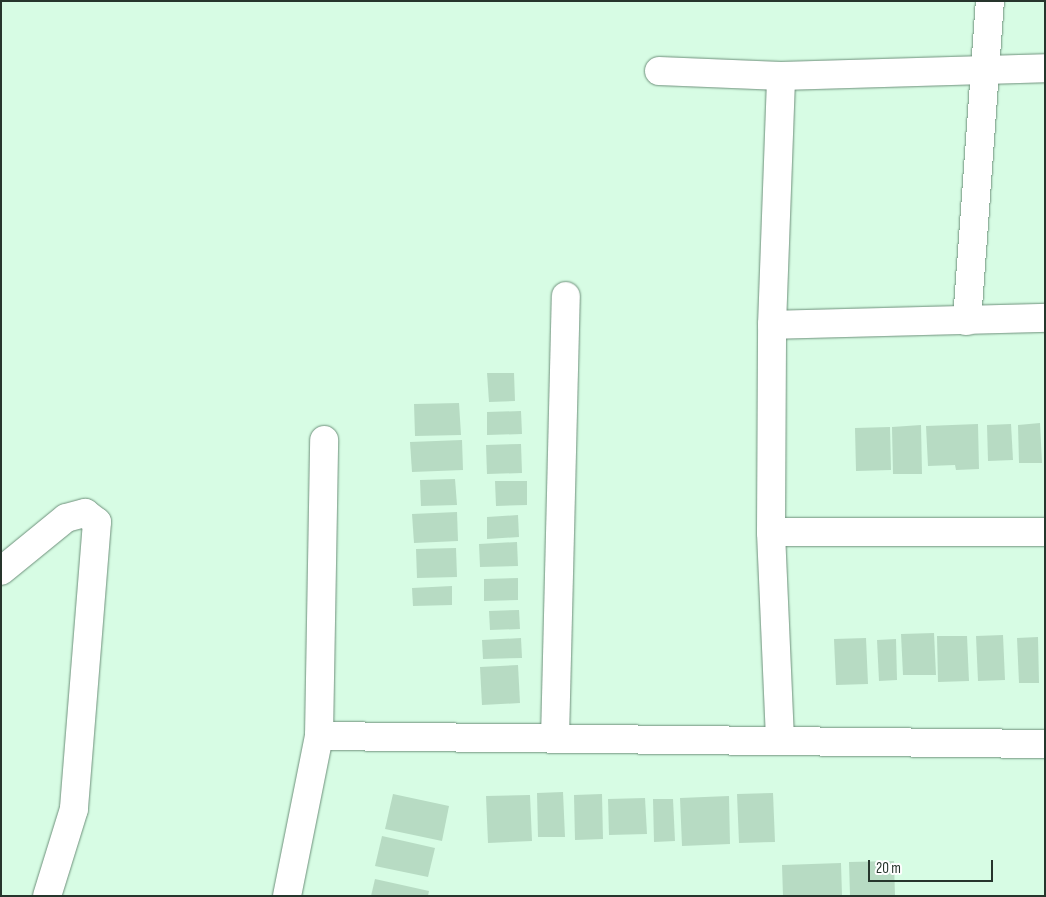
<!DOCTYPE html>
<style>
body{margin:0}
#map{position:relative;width:1046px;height:897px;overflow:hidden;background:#d7fce4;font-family:"Sofia Sans Condensed",sans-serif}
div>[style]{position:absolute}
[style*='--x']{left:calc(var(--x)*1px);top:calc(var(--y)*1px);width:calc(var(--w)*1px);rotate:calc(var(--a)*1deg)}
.building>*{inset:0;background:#b7dbc3}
.roads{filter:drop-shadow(0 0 1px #6e907b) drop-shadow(0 0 1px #6e907b)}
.street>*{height:28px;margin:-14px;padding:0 14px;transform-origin:14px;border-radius:14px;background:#fff}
span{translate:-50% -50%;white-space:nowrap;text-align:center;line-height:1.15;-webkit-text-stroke:4.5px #fefefe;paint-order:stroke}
.frame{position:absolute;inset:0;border:2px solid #26352c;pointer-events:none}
.scale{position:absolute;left:868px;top:860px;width:125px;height:22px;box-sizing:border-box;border:2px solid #26352c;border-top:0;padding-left:6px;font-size:15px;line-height:18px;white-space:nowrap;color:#26352c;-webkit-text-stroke:4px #fefefe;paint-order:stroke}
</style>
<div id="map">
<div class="building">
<div style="clip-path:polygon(487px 373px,514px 373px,515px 401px,489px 402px)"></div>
<div style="clip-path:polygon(459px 403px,461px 435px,415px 436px,414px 404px)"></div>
<div style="clip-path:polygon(521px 411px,522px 434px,487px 435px,487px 412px)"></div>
<div style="clip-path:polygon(1040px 423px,1042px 463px,1019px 463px,1018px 425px)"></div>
<div style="clip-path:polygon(978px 424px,979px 469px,956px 470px,955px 465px,928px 466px,926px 426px)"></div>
<div style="clip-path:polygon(1011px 424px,1013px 460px,988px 461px,987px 425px)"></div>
<div style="clip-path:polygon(921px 425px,922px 474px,893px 474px,892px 427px)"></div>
<div style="clip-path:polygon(890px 427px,891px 470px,856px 471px,855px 428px)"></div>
<div style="clip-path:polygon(462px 440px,463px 470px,412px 472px,410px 442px)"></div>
<div style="clip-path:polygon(521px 444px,522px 473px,487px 474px,486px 445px)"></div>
<div style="clip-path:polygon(455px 479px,457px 505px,421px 506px,420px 480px)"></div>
<div style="clip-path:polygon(495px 481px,527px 481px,527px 505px,496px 506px)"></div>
<div style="clip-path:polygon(457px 512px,458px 541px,414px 543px,412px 514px)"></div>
<div style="clip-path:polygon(518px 515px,519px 537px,487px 539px,487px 517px)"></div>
<div style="clip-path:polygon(517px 542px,518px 566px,480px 567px,479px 544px)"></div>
<div style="clip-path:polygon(456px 548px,457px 577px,417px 578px,416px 549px)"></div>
<div style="clip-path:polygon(518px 578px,518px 600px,484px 601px,484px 579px)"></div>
<div style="clip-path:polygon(452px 586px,452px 605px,413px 606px,412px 588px)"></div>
<div style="clip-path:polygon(519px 610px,520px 629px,490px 630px,489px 611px)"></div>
<div style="clip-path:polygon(934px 633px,936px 675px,903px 675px,901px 634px)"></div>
<div style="clip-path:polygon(1003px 635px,1005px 680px,978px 681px,976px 636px)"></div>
<div style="clip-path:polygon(937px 636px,967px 636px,969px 681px,938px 682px)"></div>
<div style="clip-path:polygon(1038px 637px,1039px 683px,1019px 683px,1017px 638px)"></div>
<div style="clip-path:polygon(521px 638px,522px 658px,483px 659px,482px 640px)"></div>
<div style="clip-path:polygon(866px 638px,868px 684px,836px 685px,834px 639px)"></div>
<div style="clip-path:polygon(896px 639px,897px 680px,879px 681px,877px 640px)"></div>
<div style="clip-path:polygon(518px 665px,520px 703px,482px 705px,480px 667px)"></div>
<div style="clip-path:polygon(563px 792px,565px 837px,538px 837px,537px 793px)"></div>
<div style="clip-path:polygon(773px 793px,775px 842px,739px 843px,737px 794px)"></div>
<div style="clip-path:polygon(393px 794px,449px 806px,442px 841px,385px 829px)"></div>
<div style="clip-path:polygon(602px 794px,603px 839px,575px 840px,574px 795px)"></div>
<div style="clip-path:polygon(530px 795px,532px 841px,488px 843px,486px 796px)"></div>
<div style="clip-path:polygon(729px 796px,730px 844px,682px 846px,680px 798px)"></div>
<div style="clip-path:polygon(645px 798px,647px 834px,609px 835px,608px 799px)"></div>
<div style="clip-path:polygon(653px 799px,673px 799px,675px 841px,654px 842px)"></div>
<div style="clip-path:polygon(382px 836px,435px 848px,428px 877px,375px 866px)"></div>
<div style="clip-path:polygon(894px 861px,895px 896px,850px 896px,849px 862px)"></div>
<div style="clip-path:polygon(841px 863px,842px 896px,783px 896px,782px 865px)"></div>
<div style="clip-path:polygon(375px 879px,429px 891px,428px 896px,371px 896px)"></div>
</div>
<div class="roads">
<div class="street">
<div style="--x:659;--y:71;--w:122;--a:2.3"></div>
<div style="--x:781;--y:76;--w:264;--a:-1.7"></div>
<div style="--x:967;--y:321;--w:321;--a:-85.9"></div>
<div style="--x:772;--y:325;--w:273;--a:-1.5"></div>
<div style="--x:771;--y:532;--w:274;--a:0"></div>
<div style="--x:1;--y:571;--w:84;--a:-39.2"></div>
<div style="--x:66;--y:518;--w:20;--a:-15"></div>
<div style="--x:85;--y:513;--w:15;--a:37"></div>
<div style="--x:97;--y:522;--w:288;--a:94.6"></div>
<div style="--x:74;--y:809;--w:91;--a:107.2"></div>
<div style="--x:319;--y:736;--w:726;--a:0.63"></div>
<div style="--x:555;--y:738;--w:442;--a:-88.6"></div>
<div style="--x:780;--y:739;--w:207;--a:-92.5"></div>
<div style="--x:771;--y:532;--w:207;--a:-89.7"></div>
<div style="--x:772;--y:325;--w:249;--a:-87.9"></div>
<div style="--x:287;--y:896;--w:163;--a:-78.7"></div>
<div style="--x:319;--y:736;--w:296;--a:-89"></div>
</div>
</div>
<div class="frame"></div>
<div class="scale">20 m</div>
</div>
